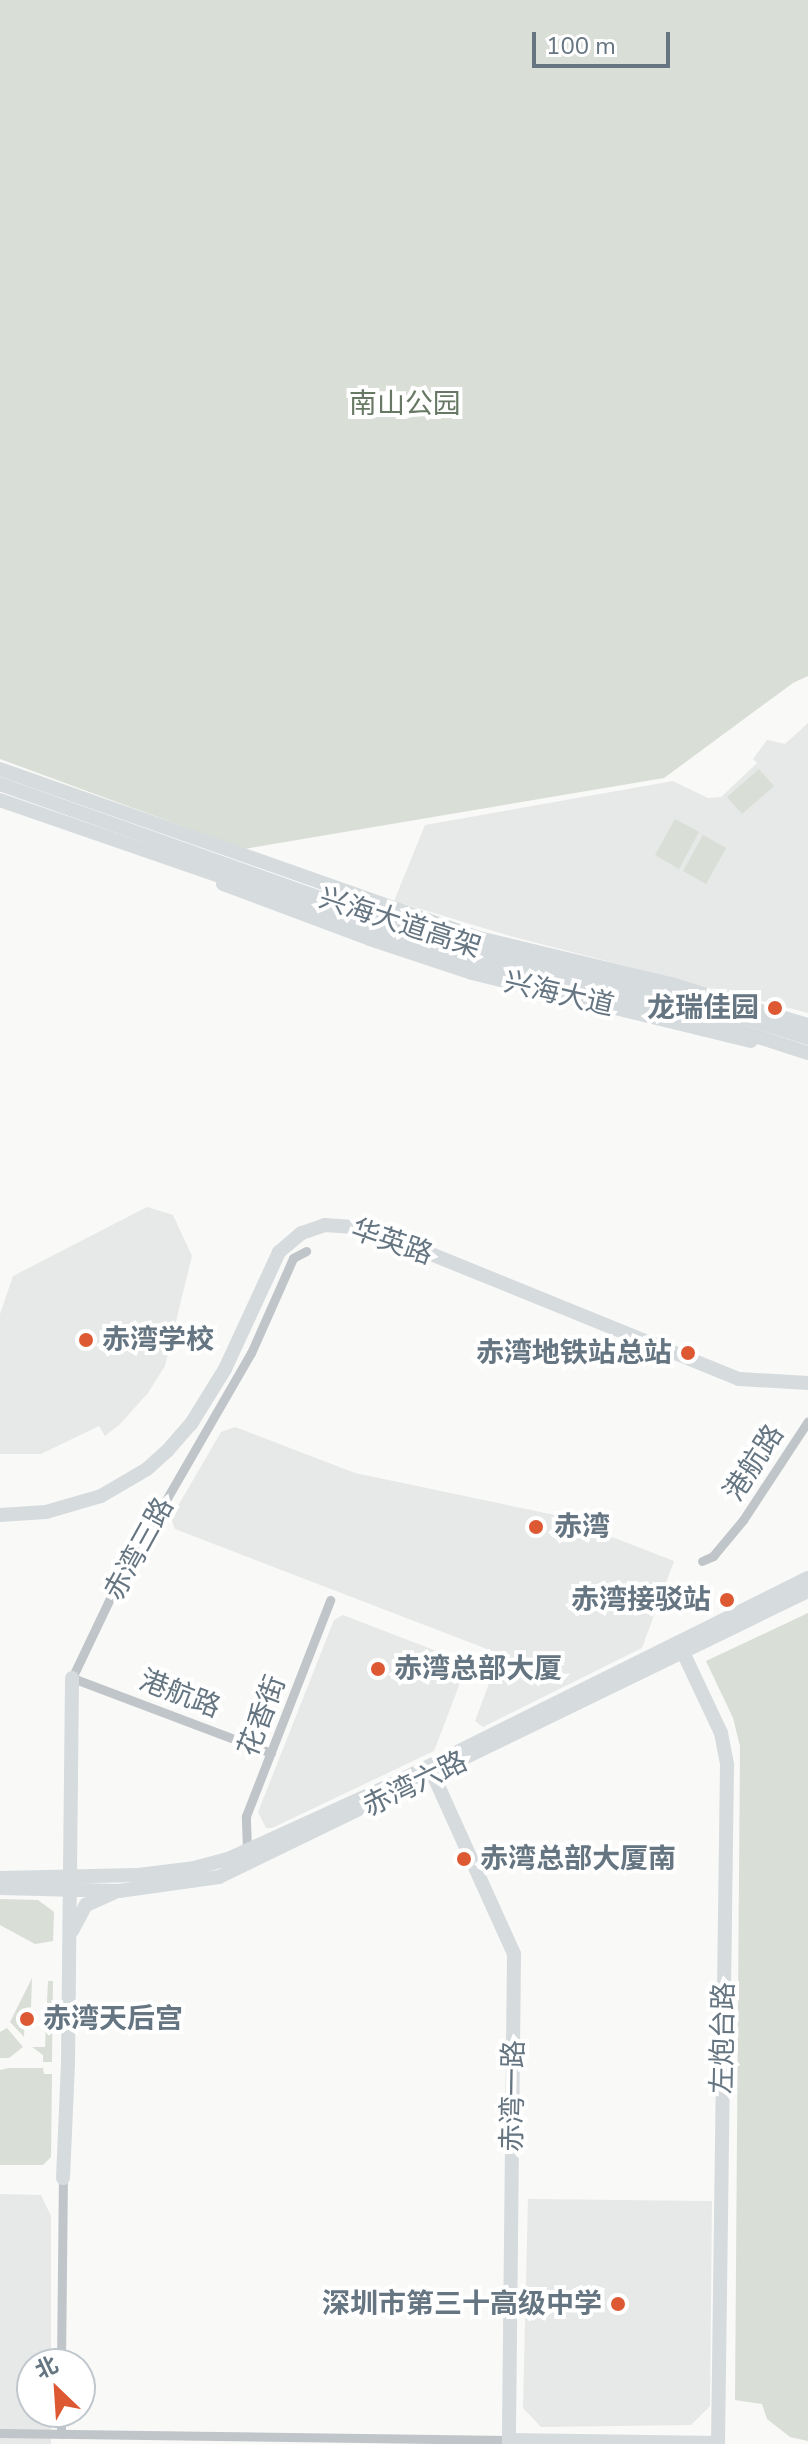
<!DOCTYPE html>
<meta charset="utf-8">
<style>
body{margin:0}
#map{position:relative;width:808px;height:2444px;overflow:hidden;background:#f9f9f7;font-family:"Nunito Sans","Noto Sans SC",sans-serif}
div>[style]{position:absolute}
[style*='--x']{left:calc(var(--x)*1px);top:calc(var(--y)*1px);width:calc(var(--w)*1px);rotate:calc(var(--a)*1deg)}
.built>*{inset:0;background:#e7e8e8}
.green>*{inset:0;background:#d9ded6}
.street>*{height:9px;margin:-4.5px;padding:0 4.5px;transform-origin:4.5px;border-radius:4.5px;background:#c0c5c9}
.secondary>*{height:14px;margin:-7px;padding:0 7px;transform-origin:7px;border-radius:7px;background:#d6dbde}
.primary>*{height:14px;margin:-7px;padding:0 7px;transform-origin:7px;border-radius:7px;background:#d6dbde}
.dots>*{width:22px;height:22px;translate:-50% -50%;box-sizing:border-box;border:4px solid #fff;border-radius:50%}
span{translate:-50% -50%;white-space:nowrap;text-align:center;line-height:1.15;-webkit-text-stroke:8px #fff;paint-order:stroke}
.park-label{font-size:28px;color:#677964}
.street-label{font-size:28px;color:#657581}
.poi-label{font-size:28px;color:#657581;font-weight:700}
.right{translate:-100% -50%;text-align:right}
.left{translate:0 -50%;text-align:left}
.north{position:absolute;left:16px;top:2348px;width:80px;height:80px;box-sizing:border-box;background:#fff;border:2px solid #c1c8cd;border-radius:50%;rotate:335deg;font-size:22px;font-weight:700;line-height:32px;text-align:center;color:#657581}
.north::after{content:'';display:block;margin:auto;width:28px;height:36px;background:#dd5933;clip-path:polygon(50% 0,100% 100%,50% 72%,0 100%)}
.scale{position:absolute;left:532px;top:32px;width:138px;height:36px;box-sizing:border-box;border:4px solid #657581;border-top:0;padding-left:10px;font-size:24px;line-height:28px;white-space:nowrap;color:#657581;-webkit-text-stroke:6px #fff;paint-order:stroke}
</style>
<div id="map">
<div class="built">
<div style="clip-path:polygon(808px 723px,808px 1013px,510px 936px,394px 901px,425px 825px,673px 781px,708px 798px,721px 797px,757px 763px,753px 759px,767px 740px,785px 744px)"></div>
<div style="clip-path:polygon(147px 1207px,173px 1215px,192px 1256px,165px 1366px,148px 1393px,120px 1424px,105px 1436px,99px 1426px,41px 1454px,0 1454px,0 1314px,13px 1276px)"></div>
<div style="clip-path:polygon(235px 1427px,355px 1473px,555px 1515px,674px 1561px,642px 1648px,483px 1727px,475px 1721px,500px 1654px,175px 1529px,171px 1518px,221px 1432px)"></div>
<div style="clip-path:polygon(343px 1615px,460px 1660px,465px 1670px,434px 1751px,272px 1828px,266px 1828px,258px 1812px,334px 1620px)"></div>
<div style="clip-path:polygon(0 2194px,41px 2195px,51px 2216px,51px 2364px,32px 2364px,32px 2412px,51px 2412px,51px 2444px,0 2444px)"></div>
<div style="clip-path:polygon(528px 2199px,712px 2201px,710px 2406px,691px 2425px,541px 2427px,523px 2408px)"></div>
</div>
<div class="green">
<div style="clip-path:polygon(0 0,808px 0,808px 676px,793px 683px,664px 778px,244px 849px,0 759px)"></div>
<div style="clip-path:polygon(759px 769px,774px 786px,742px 814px,727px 797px)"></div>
<div style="clip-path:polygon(675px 819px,699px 832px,679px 869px,655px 855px)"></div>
<div style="clip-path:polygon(703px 835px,726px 848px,706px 884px,683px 871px)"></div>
<div style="clip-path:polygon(808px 1613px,808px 2441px,790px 2437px,767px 2419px,762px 2404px,735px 2400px,740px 1746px,733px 1718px,706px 1661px)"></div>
<div style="clip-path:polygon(0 1899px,38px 1900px,54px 1912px,53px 1941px,35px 1944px,0 1925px)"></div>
<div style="clip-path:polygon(32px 1978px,31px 2007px,25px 2008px,24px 2037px,10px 2022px)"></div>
<div style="clip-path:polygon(48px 1981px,53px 1981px,52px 2062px,43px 2062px,43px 2055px,32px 2047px,45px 2047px)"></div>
<div style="clip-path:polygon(7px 2028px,23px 2047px,9px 2058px,0 2058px,0 2032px)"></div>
<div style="clip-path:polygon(9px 2068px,43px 2068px,44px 2074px,52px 2074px,51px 2157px,43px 2165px,0 2165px,0 2070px)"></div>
</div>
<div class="street">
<div style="--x:702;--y:1561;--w:12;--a:-24"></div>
<div style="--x:713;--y:1556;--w:47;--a:-50.2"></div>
<div style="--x:743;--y:1520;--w:118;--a:-56.7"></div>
<div style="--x:271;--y:1753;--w:213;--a:-159.3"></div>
<div style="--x:72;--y:1678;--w:98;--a:-64.5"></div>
<div style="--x:114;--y:1590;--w:274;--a:-60"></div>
<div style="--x:251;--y:1353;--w:104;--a:-66.1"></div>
<div style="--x:293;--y:1258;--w:15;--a:-28"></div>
<div style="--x:247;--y:1850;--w:34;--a:-92"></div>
<div style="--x:246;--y:1816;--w:232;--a:-68.7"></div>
<div style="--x:61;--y:2364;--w:186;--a:-89.4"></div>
<div style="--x:0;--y:2433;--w:509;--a:0.79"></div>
<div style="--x:61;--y:2434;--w:22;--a:-90"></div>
</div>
<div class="secondary">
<div style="--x:0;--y:769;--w:508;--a:19.43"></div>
<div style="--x:479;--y:938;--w:197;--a:13.5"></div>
<div style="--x:671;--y:984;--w:143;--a:16.7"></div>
<div style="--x:223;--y:884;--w:157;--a:20.5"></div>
<div style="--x:370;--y:939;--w:108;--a:18.4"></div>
<div style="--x:472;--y:973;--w:287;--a:13.7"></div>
<div style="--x:0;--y:1515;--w:46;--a:-3.7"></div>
<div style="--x:46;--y:1512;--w:57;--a:-16.2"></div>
<div style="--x:101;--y:1496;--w:53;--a:-30.4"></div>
<div style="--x:147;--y:1469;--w:28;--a:-42"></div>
<div style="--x:168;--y:1450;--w:35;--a:-49"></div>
<div style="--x:191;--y:1424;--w:65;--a:-58.3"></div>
<div style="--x:225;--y:1369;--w:129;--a:-65.2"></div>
<div style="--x:279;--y:1252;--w:30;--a:-40"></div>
<div style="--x:302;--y:1233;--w:24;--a:-19"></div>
<div style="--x:325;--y:1225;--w:42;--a:4.1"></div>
<div style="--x:367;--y:1228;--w:401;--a:22.1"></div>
<div style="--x:739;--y:1379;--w:69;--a:3.3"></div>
<div style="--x:681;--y:1648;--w:94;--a:64.8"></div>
<div style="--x:721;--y:1733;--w:33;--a:79"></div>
<div style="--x:727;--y:1765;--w:679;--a:90.76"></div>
<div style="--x:431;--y:1770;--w:202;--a:65.7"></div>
<div style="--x:514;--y:1954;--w:490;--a:90.6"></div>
<div style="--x:0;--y:1878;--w:138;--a:-1.2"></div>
<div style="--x:138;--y:1875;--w:56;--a:-7.1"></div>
<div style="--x:194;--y:1868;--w:35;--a:-15"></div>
<div style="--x:228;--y:1859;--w:190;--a:-24.5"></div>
<div style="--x:401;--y:1780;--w:454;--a:-26.4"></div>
<div style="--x:0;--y:1888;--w:119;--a:1.4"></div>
<div style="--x:119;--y:1891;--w:101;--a:-8"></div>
<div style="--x:219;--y:1877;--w:655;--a:-25.9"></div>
<div style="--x:72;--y:1931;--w:30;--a:-62"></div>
<div style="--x:86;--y:1905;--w:30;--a:-24"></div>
<div style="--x:63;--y:2178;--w:115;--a:-87.5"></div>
<div style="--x:68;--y:2063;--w:385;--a:-89.4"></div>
<div style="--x:509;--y:2440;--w:209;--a:0.8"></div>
</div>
<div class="primary">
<div style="--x:0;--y:784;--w:402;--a:19.6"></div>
<div style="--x:379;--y:919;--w:136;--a:17.1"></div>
<div style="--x:509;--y:959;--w:210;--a:13.5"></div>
<div style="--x:713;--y:1008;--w:100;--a:17.5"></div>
<div style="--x:0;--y:800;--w:490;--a:19.1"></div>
<div style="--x:463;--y:960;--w:257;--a:14"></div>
<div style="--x:712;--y:1022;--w:101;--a:17.9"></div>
</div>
<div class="dots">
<div style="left:775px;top:1008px;background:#dd5933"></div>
<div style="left:86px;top:1340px;background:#dd5933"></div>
<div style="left:688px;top:1353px;background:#dd5933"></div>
<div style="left:536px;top:1527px;background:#dd5933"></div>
<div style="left:727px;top:1600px;background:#dd5933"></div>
<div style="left:378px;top:1669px;background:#dd5933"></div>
<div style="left:464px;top:1859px;background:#dd5933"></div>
<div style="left:27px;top:2019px;background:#dd5933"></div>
<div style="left:618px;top:2304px;background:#dd5933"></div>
</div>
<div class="park-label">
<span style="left:405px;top:404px">南山公园</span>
</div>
<div class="street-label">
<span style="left:400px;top:923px;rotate:18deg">兴海大道高架</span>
<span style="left:559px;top:994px;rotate:13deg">兴海大道</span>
<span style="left:392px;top:1242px;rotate:19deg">华英路</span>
<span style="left:754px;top:1463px;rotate:-57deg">港航路</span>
<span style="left:139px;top:1549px;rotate:-61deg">赤湾三路</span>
<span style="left:180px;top:1694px;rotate:21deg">港航路</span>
<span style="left:262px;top:1716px;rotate:-69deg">花香街</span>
<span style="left:415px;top:1784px;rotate:-26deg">赤湾六路</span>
<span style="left:723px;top:2038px;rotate:-89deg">左炮台路</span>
<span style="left:513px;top:2096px;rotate:-89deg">赤湾一路</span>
</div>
<div class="poi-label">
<span class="right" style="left:759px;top:1008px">龙瑞佳园</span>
<span class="left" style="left:102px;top:1340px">赤湾学校</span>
<span class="right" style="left:672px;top:1353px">赤湾地铁站总站</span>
<span class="left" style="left:554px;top:1527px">赤湾</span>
<span class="right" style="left:711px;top:1600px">赤湾接驳站</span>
<span class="left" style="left:394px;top:1669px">赤湾总部大厦</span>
<span class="left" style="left:480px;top:1859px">赤湾总部大厦南</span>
<span class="left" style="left:43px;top:2019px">赤湾天后宫</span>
<span class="right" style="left:602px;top:2304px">深圳市第三十高级中学</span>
</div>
<div class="north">北</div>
<div class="scale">100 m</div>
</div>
